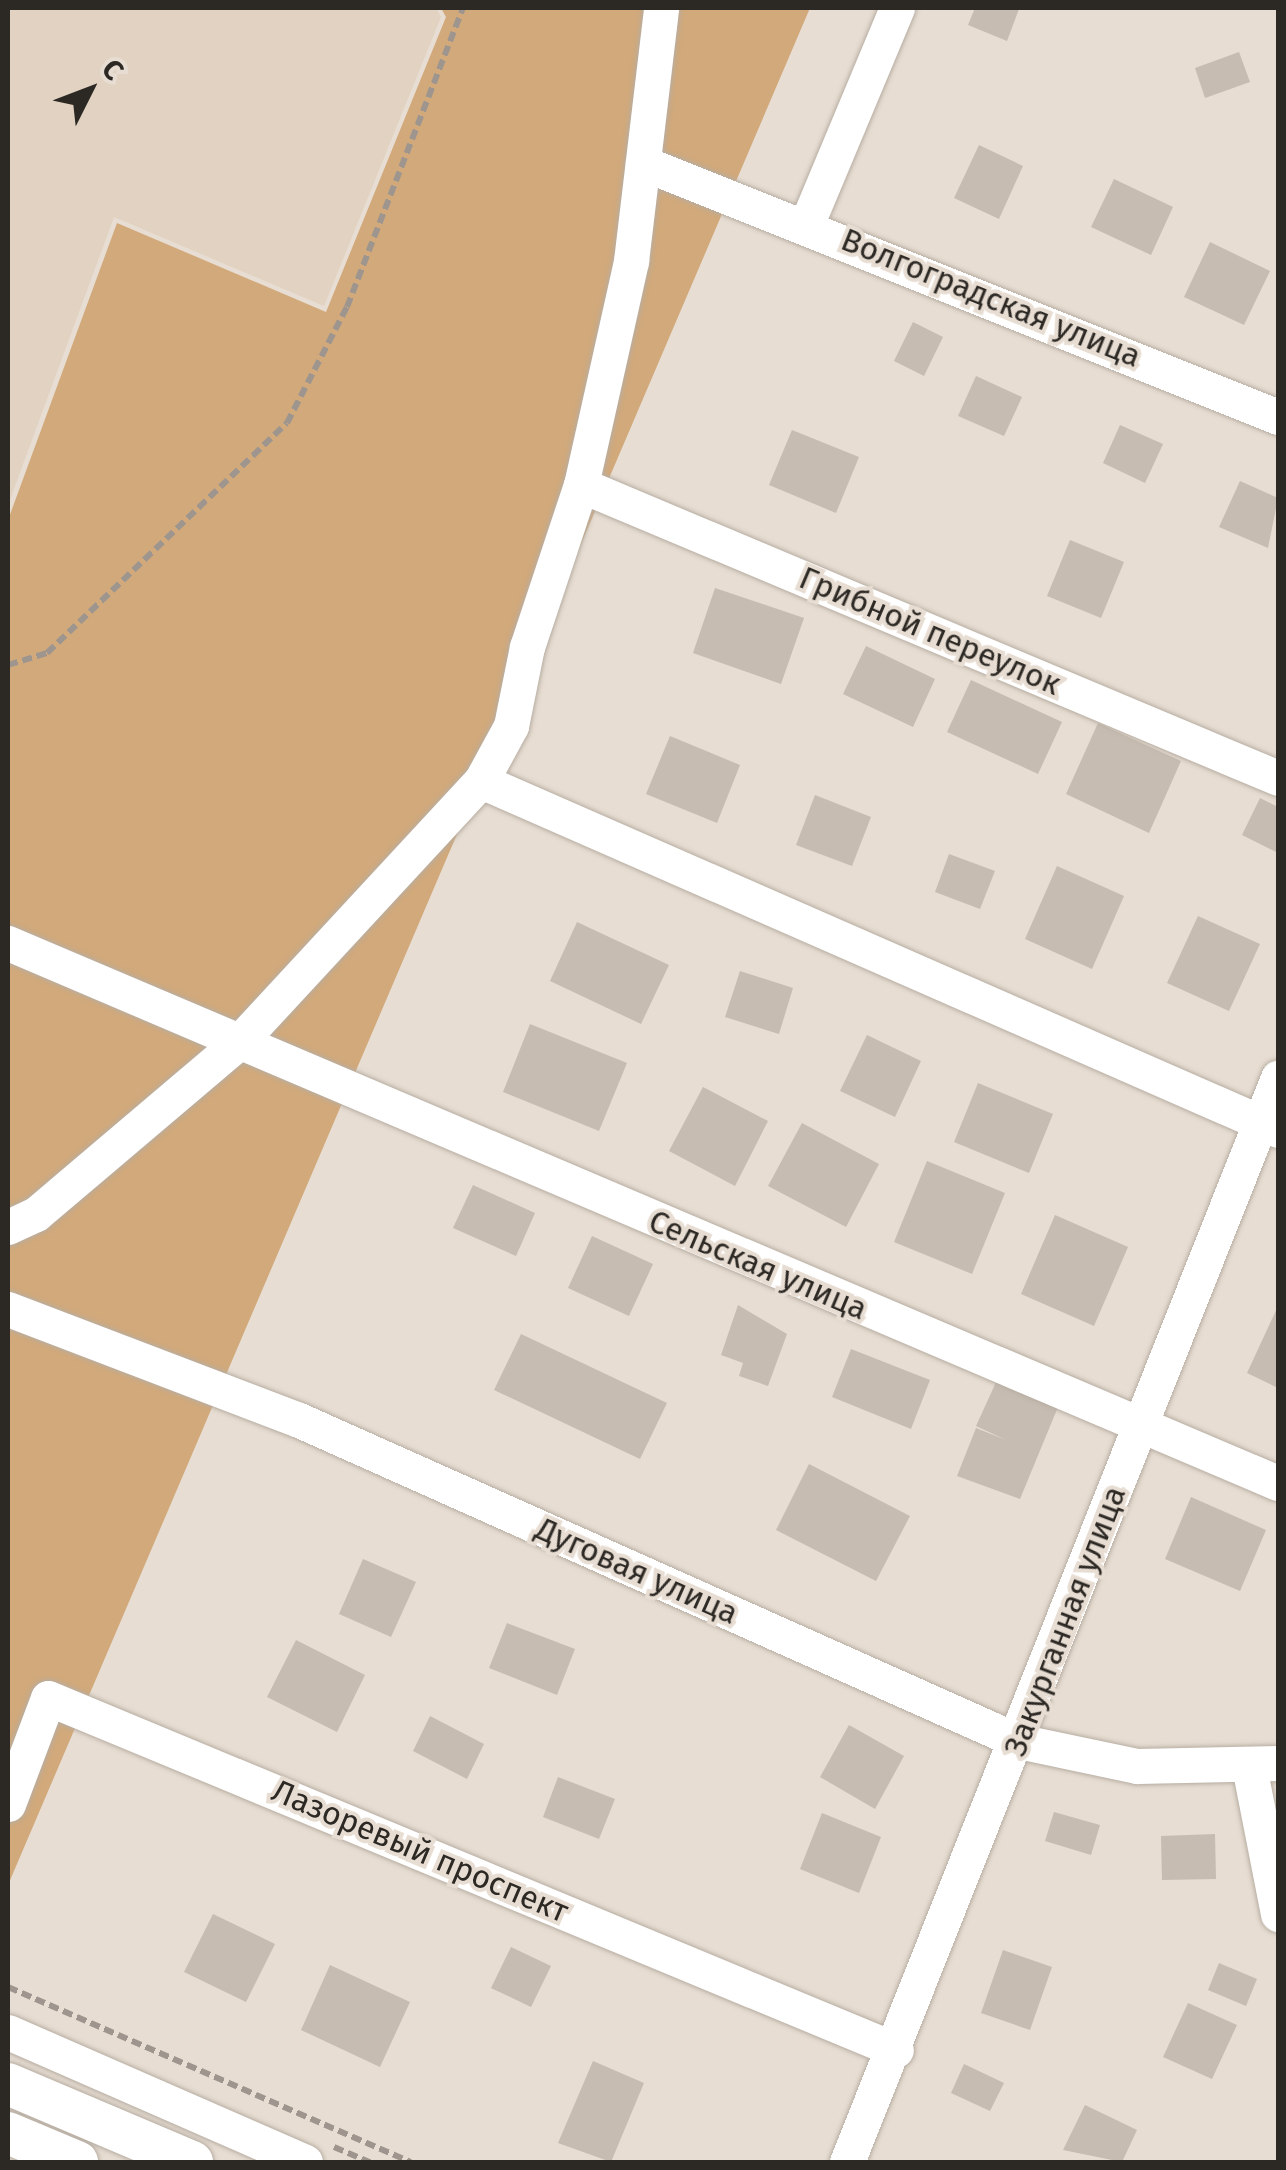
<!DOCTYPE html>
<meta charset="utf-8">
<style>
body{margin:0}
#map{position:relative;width:1286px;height:2170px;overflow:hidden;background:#e7ddd2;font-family:"Fira Sans",sans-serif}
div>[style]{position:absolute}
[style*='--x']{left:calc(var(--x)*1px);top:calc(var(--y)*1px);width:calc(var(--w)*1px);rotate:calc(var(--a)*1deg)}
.built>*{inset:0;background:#e1d2c1}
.green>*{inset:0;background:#d1a97b}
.building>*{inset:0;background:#c6bcb1}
.path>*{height:6px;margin-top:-3px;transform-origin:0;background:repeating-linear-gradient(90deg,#9e968e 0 10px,transparent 0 15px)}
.roads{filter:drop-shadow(0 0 2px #b7ada2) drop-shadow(0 0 2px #b7ada2)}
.minor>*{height:35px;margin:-17.5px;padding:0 17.5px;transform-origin:17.5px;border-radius:17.5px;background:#fff}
.tertiary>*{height:42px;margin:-21px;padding:0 21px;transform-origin:21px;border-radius:21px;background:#fff}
span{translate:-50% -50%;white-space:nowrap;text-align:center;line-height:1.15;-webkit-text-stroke:8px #e7ddd2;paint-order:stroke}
.street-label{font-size:32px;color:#2c2824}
.frame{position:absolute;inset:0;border:10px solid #2c2824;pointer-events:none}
.north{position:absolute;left:40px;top:40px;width:100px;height:100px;-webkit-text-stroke:8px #e7ddd2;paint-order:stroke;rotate:48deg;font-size:28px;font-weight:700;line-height:40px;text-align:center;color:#2c2824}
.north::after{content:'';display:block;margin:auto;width:35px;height:45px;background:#2c2824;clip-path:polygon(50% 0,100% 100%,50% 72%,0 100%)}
</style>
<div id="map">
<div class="built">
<div style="clip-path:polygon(8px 8px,436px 8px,441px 17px,324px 306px,114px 217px,8px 505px)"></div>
</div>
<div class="green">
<div style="clip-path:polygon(441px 8px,810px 8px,8px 1885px,8px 520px,117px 223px,326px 312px,446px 17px)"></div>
</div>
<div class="building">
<div style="clip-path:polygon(975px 8px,1019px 9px,1007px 41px,968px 25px)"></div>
<div style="clip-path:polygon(1239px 52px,1250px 82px,1205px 98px,1195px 68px)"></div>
<div style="clip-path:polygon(979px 145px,1023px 166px,999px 219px,954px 198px)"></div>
<div style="clip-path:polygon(1114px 179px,1173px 207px,1151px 255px,1091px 227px)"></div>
<div style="clip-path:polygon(1210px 242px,1270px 271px,1244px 325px,1184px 297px)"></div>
<div style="clip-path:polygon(913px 322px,943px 337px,924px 376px,894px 361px)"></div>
<div style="clip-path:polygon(976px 376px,1022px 397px,1004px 436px,958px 416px)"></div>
<div style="clip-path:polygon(1120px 425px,1163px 444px,1145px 483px,1103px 463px)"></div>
<div style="clip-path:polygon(792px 430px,859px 457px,836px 513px,769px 485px)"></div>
<div style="clip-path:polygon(1240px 481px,1278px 498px,1268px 548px,1219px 527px)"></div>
<div style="clip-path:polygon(1070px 540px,1124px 562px,1101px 618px,1047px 596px)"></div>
<div style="clip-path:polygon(715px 588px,804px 618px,781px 684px,693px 653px)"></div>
<div style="clip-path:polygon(866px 646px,935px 679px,913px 727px,843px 694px)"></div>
<div style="clip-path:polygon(971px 680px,1062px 722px,1038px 774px,947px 732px)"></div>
<div style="clip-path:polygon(1098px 723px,1181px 761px,1149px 833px,1066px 794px)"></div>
<div style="clip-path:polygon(670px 736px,740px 765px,717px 823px,646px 794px)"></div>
<div style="clip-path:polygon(815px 795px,871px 817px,852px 866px,796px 845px)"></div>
<div style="clip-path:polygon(1260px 798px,1278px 807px,1278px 853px,1242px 835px)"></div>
<div style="clip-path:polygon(949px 854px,995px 871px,980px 909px,935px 892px)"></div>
<div style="clip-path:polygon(1057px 866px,1124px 896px,1092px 969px,1025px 939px)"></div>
<div style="clip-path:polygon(1198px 916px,1260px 944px,1229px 1011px,1167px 983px)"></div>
<div style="clip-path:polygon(577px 922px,669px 965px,641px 1024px,550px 981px)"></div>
<div style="clip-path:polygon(740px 971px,793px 988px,779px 1034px,725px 1017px)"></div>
<div style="clip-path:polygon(530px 1024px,627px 1063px,599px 1131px,503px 1092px)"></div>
<div style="clip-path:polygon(867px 1035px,921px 1061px,895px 1117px,840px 1091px)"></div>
<div style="clip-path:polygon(978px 1083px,1053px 1114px,1029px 1173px,954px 1142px)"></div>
<div style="clip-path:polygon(703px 1087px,768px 1121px,735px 1186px,669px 1151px)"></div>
<div style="clip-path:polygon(802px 1123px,879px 1164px,846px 1227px,768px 1186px)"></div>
<div style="clip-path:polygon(927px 1161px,1005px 1193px,972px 1274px,894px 1242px)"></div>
<div style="clip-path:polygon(473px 1185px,535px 1213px,516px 1256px,453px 1228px)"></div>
<div style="clip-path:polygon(1055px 1215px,1128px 1247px,1094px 1326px,1021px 1294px)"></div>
<div style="clip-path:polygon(592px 1236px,653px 1264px,629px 1316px,568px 1288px)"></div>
<div style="clip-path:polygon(738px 1305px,787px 1334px,768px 1386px,739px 1376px,743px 1363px,721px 1355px)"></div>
<div style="clip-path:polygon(1278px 1306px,1278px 1388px,1247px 1373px)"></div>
<div style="clip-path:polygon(521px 1334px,667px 1403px,640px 1459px,494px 1390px)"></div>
<div style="clip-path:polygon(851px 1349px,930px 1380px,911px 1429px,832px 1397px)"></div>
<div style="clip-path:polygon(997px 1380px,1058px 1407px,1020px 1499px,957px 1476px,976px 1428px,1006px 1440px,976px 1426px)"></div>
<div style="clip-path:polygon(809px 1464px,910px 1516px,876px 1581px,776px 1530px)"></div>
<div style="clip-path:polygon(1191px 1497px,1266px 1530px,1240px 1591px,1165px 1559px)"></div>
<div style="clip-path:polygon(363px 1559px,416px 1582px,391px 1637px,339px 1614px)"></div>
<div style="clip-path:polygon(507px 1623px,575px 1649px,557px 1695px,489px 1668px)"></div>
<div style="clip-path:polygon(296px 1640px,365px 1675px,337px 1732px,267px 1697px)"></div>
<div style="clip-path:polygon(430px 1716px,484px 1744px,467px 1779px,413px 1751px)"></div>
<div style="clip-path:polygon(849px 1725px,904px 1756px,875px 1809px,820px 1777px)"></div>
<div style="clip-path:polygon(558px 1777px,615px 1799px,599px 1839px,543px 1817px)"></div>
<div style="clip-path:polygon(1054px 1812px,1100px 1825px,1091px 1855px,1045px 1841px)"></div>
<div style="clip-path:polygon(822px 1813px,881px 1837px,859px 1893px,800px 1869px)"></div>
<div style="clip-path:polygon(1215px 1834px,1216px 1879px,1162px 1880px,1161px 1836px)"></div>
<div style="clip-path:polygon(213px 1914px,275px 1944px,246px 2002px,184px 1972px)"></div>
<div style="clip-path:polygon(511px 1947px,551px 1966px,531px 2007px,491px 1988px)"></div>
<div style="clip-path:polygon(1003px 1950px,1052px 1967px,1030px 2030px,981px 2013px)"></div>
<div style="clip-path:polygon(1219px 1963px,1257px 1979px,1246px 2006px,1208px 1990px)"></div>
<div style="clip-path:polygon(330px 1965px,410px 2002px,380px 2067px,301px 2030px)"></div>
<div style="clip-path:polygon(1188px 2003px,1237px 2025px,1212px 2079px,1163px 2057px)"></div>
<div style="clip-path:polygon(593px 2061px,644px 2083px,611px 2162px,558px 2143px)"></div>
<div style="clip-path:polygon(964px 2064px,1004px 2083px,990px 2111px,951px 2093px)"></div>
<div style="clip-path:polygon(1085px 2105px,1137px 2130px,1122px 2162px,1063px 2150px)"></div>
</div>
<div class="path">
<div style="--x:8;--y:665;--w:41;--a:-17.1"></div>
<div style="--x:47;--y:653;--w:332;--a:-43.8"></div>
<div style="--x:287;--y:423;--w:131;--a:-62.7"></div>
<div style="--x:347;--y:307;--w:321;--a:-68.8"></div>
<div style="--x:8;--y:1987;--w:439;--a:23.5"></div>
<div style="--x:334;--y:2147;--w:39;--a:23"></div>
</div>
<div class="roads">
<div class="minor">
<div style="--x:643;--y:163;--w:684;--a:21.8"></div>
<div style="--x:807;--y:223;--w:233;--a:-67.3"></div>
<div style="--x:581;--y:485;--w:756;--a:22.8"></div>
<div style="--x:481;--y:781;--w:870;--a:23.65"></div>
<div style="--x:8;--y:943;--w:1380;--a:23.04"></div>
<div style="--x:8;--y:1227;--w:31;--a:-25"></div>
<div style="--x:36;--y:1214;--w:266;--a:-40.3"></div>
<div style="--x:239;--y:1042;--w:356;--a:-47.2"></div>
<div style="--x:481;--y:781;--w:63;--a:-61.4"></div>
<div style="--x:511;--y:726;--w:81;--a:-78.6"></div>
<div style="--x:527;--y:647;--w:171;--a:-71.6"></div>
<div style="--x:581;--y:485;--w:230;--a:-77.4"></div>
<div style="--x:631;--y:261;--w:255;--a:-83.2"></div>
<div style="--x:8;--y:1309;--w:311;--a:20.9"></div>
<div style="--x:299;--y:1420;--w:787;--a:24.06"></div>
<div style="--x:1018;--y:1741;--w:122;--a:11.9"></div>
<div style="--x:1137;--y:1766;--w:141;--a:-1.2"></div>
<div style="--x:1249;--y:1766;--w:151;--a:78.9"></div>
<div style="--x:8;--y:1804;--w:113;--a:-69.3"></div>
<div style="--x:48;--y:1698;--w:918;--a:22.54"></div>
<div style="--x:8;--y:2032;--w:324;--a:23.6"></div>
<div style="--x:847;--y:2162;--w:1167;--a:-68.32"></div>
</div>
<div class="tertiary">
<div style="--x:8;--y:2084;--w:200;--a:23"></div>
<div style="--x:8;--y:2133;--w:75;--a:22.8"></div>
</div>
</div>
<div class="street-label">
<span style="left:991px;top:298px;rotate:22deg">Волгоградская улица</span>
<span style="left:930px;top:631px;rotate:23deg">Грибной переулок</span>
<span style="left:758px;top:1265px;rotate:23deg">Сельская улица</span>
<span style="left:637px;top:1571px;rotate:24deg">Дуговая улица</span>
<span style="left:1065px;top:1621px;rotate:-69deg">Закурганная улица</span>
<span style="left:420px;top:1851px;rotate:23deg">Лазоревый проспект</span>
</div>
<div class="frame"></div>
<div class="north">С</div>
</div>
